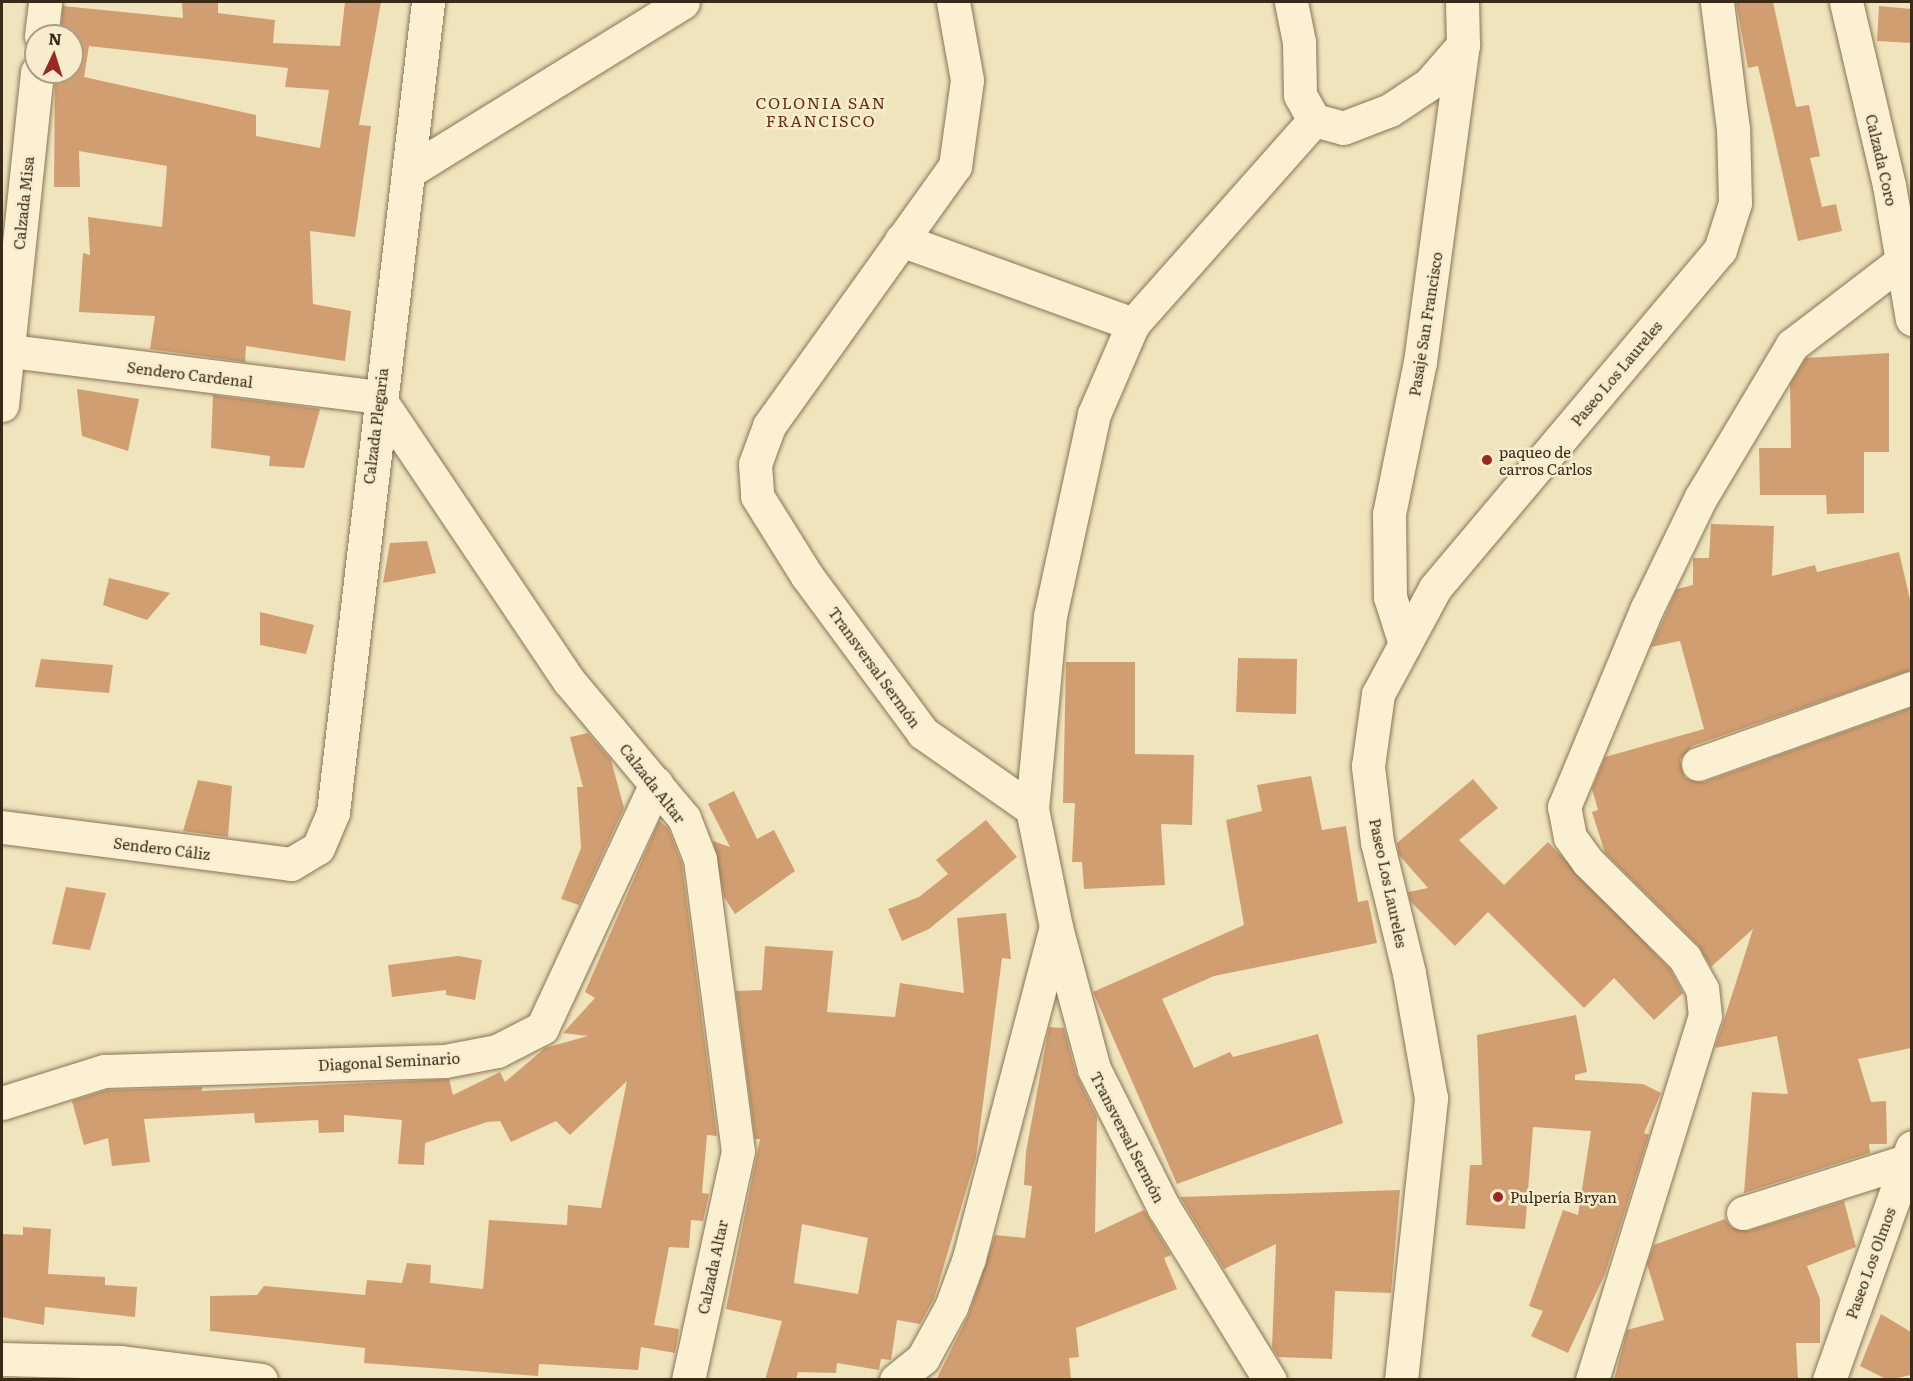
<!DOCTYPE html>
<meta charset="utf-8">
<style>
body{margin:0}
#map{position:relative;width:1913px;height:1381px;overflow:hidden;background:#f0e4bd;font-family:Literata,serif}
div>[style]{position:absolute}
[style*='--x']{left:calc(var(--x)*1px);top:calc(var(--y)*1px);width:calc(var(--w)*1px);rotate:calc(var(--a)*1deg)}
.building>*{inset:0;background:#d19e71}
.roads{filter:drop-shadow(0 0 2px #897455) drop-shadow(0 0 2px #897455)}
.minor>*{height:33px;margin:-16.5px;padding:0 16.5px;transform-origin:16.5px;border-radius:16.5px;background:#fbf0d1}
.tertiary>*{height:33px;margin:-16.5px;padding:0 16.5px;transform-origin:16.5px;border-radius:16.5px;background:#fbf0d1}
.dots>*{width:16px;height:16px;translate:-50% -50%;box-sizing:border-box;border:3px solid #f7edcd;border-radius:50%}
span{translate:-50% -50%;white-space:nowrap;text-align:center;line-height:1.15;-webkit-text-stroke:5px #f7edcd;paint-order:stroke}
.street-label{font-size:15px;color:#372a1b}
.poi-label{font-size:15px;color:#372a1b}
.left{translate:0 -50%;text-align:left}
.neighbourhood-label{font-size:16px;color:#672c18;letter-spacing:1.5px}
.frame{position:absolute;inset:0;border:3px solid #372a1b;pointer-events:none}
.north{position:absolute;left:24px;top:24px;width:60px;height:60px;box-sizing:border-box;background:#f7edcd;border:2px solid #aa9f86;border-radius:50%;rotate:4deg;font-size:16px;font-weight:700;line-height:24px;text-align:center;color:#372a1b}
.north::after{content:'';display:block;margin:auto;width:21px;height:27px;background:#9c2722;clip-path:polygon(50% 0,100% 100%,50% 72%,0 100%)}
</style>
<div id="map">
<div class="building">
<div style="clip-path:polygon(evenodd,182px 2px,218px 2px,218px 13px,275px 20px,273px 43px,340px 46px,345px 2px,381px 2px,359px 125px,371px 126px,355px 237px,310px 231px,313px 304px,351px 311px,345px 361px,246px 346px,245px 362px,150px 349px,155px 316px,79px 312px,83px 253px,90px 255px,88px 217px,162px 227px,167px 166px,79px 151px,80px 187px,54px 187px,55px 72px,72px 72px,72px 36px,60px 36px,63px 6px,183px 18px,182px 2px,89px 46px,288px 68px,285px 87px,329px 90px,320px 148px,256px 136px,256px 115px,84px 77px,89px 46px)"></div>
<div style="clip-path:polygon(1736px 2px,1773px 2px,1796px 107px,1809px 105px,1820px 156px,1810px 158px,1822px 207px,1836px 204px,1842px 231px,1798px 241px,1758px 66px,1748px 68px)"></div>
<div style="clip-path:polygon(1879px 6px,1911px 9px,1911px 43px,1877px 41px)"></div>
<div style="clip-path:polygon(1889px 353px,1889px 452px,1864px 452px,1864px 513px,1827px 514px,1826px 495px,1760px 495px,1759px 448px,1791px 448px,1790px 384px,1806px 358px)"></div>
<div style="clip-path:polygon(77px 389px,139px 399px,128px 451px,82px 436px)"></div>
<div style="clip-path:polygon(213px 395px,320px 409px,304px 468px,269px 466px,270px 456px,211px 448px)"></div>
<div style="clip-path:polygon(1711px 524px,1774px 526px,1772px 576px,1815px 565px,1817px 572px,1899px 552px,1911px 604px,1911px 670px,1692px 746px,1680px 760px,1685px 778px,1704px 782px,1911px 708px,1911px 1048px,1858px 1059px,1871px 1102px,1886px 1101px,1887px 1144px,1869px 1144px,1870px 1153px,1744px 1193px,1752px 1092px,1788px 1094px,1777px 1036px,1715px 1048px,1753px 929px,1711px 967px,1698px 945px,1605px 853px,1592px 812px,1598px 810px,1592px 789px,1605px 757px,1704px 729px,1680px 641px,1651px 647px,1677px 589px,1693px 585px,1693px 558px,1709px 558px)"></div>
<div style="clip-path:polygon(427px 541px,436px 573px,383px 583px,390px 543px)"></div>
<div style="clip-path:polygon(109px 578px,170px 593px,147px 620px,103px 605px)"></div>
<div style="clip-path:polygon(260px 612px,314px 625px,306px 654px,260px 645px)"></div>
<div style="clip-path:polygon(1238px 658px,1297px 659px,1296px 714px,1236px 712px)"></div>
<div style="clip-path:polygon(41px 659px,113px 665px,109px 693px,35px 687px)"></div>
<div style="clip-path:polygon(1066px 662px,1135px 662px,1135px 754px,1194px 755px,1192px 825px,1161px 824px,1165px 885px,1084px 889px,1082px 862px,1072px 862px,1075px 803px,1063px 803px)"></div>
<div style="clip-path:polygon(588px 733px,611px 760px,624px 808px,579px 905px,561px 899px,581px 848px,577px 787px,583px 787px,570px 737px)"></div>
<div style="clip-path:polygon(1311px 776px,1322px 830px,1346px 826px,1358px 902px,1368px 900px,1377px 943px,1214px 976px,1162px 999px,1194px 1068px,1230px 1052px,1233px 1057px,1318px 1034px,1343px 1123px,1177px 1184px,1093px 992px,1244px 925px,1226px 820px,1262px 811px,1257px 785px)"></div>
<div style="clip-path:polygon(1473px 779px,1498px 808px,1459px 840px,1504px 885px,1548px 842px,1670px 969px,1683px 993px,1654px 1020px,1614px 978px,1584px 1008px,1488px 912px,1455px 946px,1411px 902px,1408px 892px,1428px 888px,1399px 855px,1397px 843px)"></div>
<div style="clip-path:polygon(198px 780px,232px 786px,228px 837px,183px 831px)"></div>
<div style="clip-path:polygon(734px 791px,757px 839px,774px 830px,795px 871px,735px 914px,724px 897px,713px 841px,730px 847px,708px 804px)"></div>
<div style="clip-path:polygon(986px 820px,1017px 857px,929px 929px,902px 941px,888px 909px,919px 897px,948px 874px,936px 860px)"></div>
<div style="clip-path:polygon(659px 821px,668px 828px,682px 864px,717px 1136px,707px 1135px,702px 1193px,709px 1194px,703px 1221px,691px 1220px,689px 1248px,669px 1247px,654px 1325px,679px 1329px,675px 1353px,641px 1347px,638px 1370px,539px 1364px,538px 1376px,364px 1363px,365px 1348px,210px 1331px,210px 1296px,257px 1295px,264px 1286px,365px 1295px,367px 1280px,402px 1283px,407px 1263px,431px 1265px,430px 1283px,483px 1289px,489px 1220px,567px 1225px,568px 1205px,601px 1208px,627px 1081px,570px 1135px,556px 1121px,511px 1142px,500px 1121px,487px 1122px,425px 1143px,424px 1165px,398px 1164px,402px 1120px,344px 1115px,344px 1132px,319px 1133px,318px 1120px,255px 1123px,254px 1113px,144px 1119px,150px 1162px,112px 1166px,108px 1138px,84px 1145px,72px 1101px,107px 1090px,202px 1087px,202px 1091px,449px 1079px,453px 1095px,500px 1072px,505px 1082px,545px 1048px,588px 1036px,563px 1033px,595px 998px,585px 992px)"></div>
<div style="clip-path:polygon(66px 887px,106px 893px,90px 950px,52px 944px)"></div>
<div style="clip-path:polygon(evenodd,1006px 913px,1011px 959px,1002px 958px,976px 1157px,934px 1299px,920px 1324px,897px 1320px,891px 1360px,881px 1359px,879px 1370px,837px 1363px,836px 1373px,798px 1372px,796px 1380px,765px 1380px,782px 1321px,726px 1309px,760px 1139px,755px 1139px,736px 991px,762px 990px,765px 946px,833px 951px,827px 1012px,895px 1017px,900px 983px,964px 993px,957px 918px,1006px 913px,802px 1224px,868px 1238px,858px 1294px,794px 1283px,802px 1224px)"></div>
<div style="clip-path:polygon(458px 956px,482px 960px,475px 1000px,446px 995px,446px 990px,392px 997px,388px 965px)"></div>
<div style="clip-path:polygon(1576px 1015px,1587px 1072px,1575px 1075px,1575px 1080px,1643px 1084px,1661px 1093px,1644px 1133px,1649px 1135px,1605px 1274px,1568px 1353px,1531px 1336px,1543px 1311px,1529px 1306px,1563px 1210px,1578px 1215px,1591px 1131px,1533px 1127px,1525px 1229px,1466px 1225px,1470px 1165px,1482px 1165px,1477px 1035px)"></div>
<div style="clip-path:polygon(1049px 1027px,1064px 1028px,1076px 1074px,1097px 1117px,1095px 1233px,1144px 1210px,1171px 1255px,1164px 1258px,1177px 1289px,1076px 1328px,1079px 1357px,1069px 1358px,1071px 1380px,936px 1380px,969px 1314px,995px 1235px,1025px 1238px,1032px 1186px,1024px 1185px,1026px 1152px)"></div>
<div style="clip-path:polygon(1400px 1190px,1391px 1293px,1335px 1291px,1332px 1359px,1278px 1357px,1272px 1347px,1276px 1244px,1224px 1269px,1180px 1197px)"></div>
<div style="clip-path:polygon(1844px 1201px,1856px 1247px,1807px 1266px,1820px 1299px,1820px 1343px,1796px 1343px,1798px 1380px,1614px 1380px,1627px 1330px,1664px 1320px,1647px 1264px,1654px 1245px,1725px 1219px,1731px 1227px,1748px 1231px)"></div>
<div style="clip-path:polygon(23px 1227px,51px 1229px,48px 1274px,105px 1277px,105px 1285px,137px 1287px,135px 1317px,45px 1307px,44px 1325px,2px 1317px,2px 1234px,23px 1235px)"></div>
<div style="clip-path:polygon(1881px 1314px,1911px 1332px,1911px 1375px,1888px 1380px,1860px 1366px)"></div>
</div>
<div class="roads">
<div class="minor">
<div style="--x:953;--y:2;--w:79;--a:79.8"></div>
<div style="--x:967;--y:80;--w:87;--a:97.9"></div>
<div style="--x:955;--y:166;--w:320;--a:125.6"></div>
<div style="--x:769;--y:426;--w:40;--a:110.2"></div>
<div style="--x:755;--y:464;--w:32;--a:86"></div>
<div style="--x:757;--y:496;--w:94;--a:58"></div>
<div style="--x:807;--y:576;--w:195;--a:53.5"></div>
<div style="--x:923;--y:733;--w:133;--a:34.9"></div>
<div style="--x:1032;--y:809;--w:120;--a:78.5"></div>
<div style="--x:1056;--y:927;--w:147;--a:75"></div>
<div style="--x:1094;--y:1069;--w:156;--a:63.3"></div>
<div style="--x:1164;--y:1208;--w:202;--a:58.4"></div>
<div style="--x:41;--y:36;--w:34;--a:-83"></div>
<div style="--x:408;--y:172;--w:323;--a:-31.7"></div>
<div style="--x:901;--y:240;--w:247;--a:19.9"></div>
<div style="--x:2;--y:350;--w:379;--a:7.1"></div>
<div style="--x:378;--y:397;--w:342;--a:56.1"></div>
<div style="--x:569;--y:681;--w:179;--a:50"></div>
<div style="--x:684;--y:818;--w:44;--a:68.7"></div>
<div style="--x:700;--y:859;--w:294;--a:82.6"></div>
<div style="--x:738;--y:1151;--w:234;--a:102.3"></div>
<div style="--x:2;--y:405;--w:335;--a:-84"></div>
<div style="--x:1405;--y:644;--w:49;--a:-107.7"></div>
<div style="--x:1390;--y:597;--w:83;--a:-90.7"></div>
<div style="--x:1389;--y:514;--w:155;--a:-78.5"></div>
<div style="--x:1420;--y:362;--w:320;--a:-82.3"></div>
<div style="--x:1698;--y:764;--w:227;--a:-19.6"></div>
<div style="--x:1032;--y:809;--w:194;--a:-84.7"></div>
<div style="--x:1050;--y:616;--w:207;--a:-77.7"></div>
<div style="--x:1094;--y:414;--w:98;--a:-66.6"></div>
<div style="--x:1133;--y:324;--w:273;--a:-48.4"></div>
<div style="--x:2;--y:1103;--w:107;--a:-17.4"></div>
<div style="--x:104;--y:1071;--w:341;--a:-1.7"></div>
<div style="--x:445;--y:1061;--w:53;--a:-10.9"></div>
<div style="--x:497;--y:1051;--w:51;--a:-27.1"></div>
<div style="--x:542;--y:1028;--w:270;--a:-65"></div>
<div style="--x:1743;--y:1213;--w:177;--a:-17.7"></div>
<div style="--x:2;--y:1359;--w:119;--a:1.4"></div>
<div style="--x:121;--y:1362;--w:141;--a:7.3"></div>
<div style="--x:896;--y:1380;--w:35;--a:-39"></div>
<div style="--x:923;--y:1358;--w:58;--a:-61.2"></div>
<div style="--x:951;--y:1307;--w:52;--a:-69.8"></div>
<div style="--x:969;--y:1258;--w:342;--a:-75.3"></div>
<div style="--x:1592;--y:1380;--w:381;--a:-72.8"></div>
<div style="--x:1705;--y:1016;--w:27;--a:-96"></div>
<div style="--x:1702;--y:989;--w:35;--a:-119"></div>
<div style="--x:1685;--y:958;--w:136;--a:-135.3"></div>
<div style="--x:1588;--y:862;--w:31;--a:-126"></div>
<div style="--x:1570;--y:837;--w:31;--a:-101"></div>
<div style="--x:1564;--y:807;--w:216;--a:-67.4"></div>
<div style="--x:1647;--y:608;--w:123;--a:-64.1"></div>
<div style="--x:1701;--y:497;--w:177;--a:-59.1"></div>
<div style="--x:1792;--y:345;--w:140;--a:-37.4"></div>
</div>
<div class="tertiary">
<div style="--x:1291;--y:2;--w:41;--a:78.7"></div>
<div style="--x:1299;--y:42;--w:53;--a:88.9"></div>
<div style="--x:1300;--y:95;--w:29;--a:61"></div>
<div style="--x:1314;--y:120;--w:30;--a:15"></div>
<div style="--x:1343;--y:128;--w:50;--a:-21"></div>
<div style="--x:1390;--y:110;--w:47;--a:-33.7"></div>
<div style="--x:1429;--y:84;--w:52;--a:-48.9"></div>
<div style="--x:1463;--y:45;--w:43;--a:-91.3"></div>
<div style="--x:1846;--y:2;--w:188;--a:76.8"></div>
<div style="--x:1889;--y:185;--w:136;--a:80.3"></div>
<div style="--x:2;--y:827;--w:291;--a:7.3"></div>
<div style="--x:291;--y:864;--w:31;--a:-31"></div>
<div style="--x:318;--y:848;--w:39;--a:-67"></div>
<div style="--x:333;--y:812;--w:816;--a:-83.31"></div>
<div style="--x:1401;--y:1380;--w:284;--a:-83.9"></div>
<div style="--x:1431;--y:1098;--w:127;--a:-100"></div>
<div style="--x:1409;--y:973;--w:135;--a:-103.7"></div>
<div style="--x:1377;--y:842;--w:77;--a:-96.8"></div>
<div style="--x:1368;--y:766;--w:73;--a:-82.1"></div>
<div style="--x:1378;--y:694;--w:120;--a:-61.7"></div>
<div style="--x:1435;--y:588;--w:442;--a:-49.9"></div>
<div style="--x:1720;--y:250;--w:49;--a:-72.3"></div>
<div style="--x:1735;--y:203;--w:74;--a:-91.5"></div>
<div style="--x:1733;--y:129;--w:128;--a:-97.2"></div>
<div style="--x:1829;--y:1380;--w:247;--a:-70.4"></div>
</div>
</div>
<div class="dots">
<div style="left:1487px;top:460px;background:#9c2722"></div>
<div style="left:1498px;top:1197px;background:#9c2722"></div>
</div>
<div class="street-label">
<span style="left:1882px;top:160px;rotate:77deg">Calzada Coro</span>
<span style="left:23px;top:203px;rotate:-84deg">Calzada Misa</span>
<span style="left:1425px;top:324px;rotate:-81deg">Pasaje San Francisco</span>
<span style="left:1616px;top:373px;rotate:-50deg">Paseo Los Laureles</span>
<span style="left:190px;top:374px;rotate:7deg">Sendero Cardenal</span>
<span style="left:375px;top:426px;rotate:-83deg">Calzada Plegaria</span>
<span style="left:875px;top:667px;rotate:54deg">Transversal Sermón</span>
<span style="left:653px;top:783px;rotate:52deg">Calzada Altar</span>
<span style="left:162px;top:848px;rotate:7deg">Sendero Cáliz</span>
<span style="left:1389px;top:883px;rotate:78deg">Paseo Los Laureles</span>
<span style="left:389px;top:1061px;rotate:-3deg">Diagonal Seminario</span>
<span style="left:1128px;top:1137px;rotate:63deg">Transversal Sermón</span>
<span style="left:1870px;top:1263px;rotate:-70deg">Paseo Los Olmos</span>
<span style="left:712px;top:1267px;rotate:-78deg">Calzada Altar</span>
</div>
<div class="poi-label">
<span class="left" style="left:1499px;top:460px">paqueo de<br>carros Carlos</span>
<span class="left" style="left:1510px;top:1197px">Pulpería Bryan</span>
</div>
<div class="neighbourhood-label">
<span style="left:821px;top:111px">COLONIA SAN<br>FRANCISCO</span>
</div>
<div class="frame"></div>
<div class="north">N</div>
</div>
